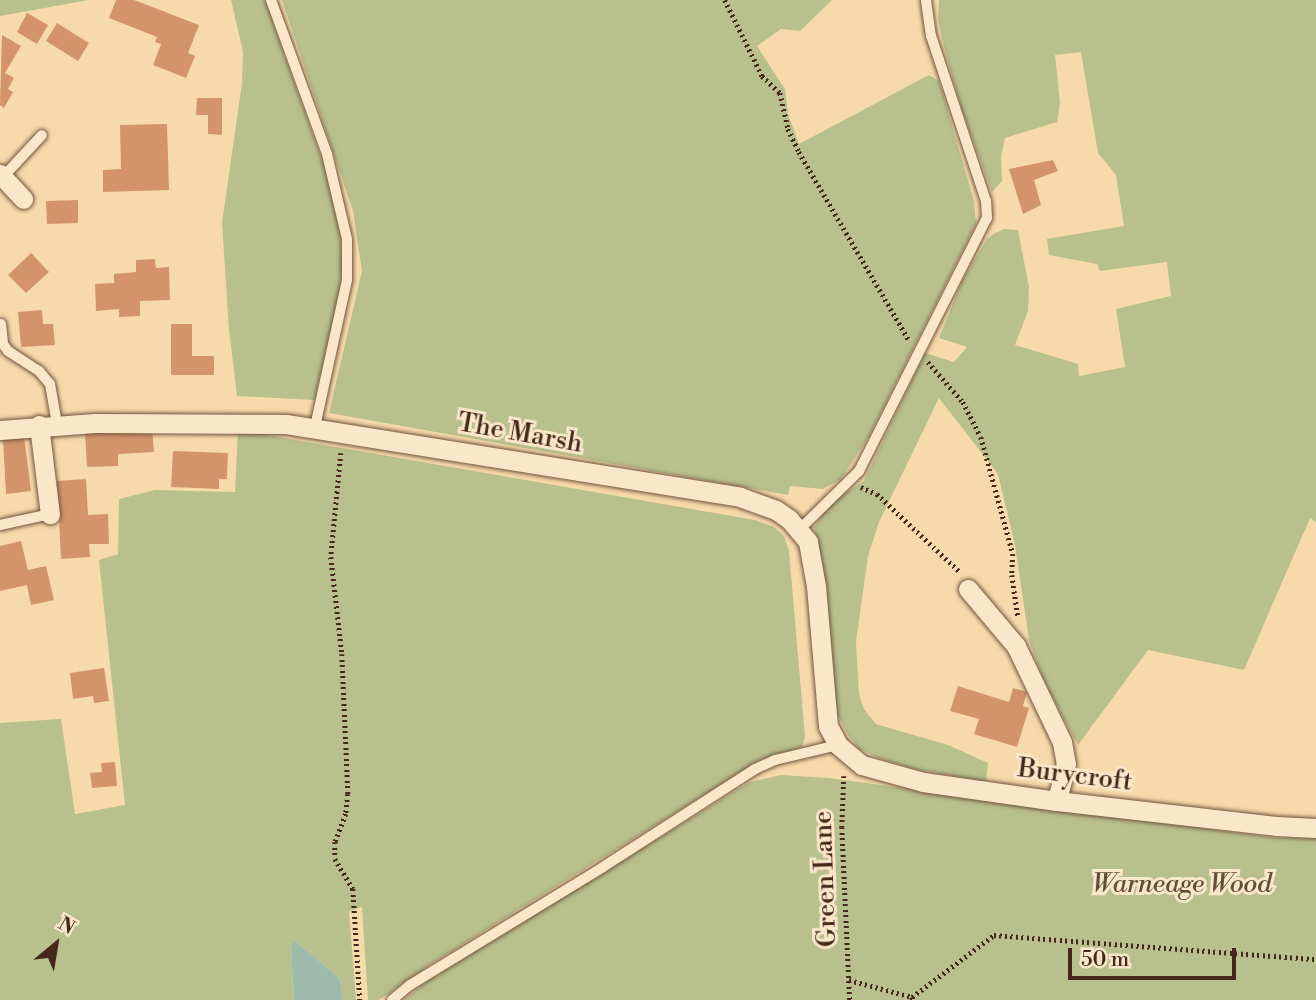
<!DOCTYPE html>
<style>
body{margin:0}
#map{position:relative;width:1316px;height:1000px;overflow:hidden;background:#f7daac;font-family:"Libre Bodoni",serif}
div>[style]{position:absolute}
[style*='--x']{left:calc(var(--x)*1px);top:calc(var(--y)*1px);width:calc(var(--w)*1px);rotate:calc(var(--a)*1deg)}
.green>*{inset:0;background:#b8c18d}
.water>*{inset:0;background:#9dbaad}
.building>*{inset:0;background:#d4946b}
.path>*{height:4.5px;margin-top:-2.25px;transform-origin:0;background:repeating-linear-gradient(90deg,#45281b 0 2px,transparent 0 5.5px)}
.roads{filter:drop-shadow(0 0 2px #72543f) drop-shadow(0 0 2px #72543f)}
.lane>*{height:10px;margin:-5px;padding:0 5px;transform-origin:5px;border-radius:5px;background:#fae7c9}
.street>*{height:19px;margin:-9.5px;padding:0 9.5px;transform-origin:9.5px;border-radius:9.5px;background:#fae7c9}
span{translate:-50% -50%;white-space:nowrap;text-align:center;line-height:1.15;-webkit-text-stroke:6px #fae7c9;paint-order:stroke}
.street-label{font-size:26px;color:#45281b}
.park-label{font-size:26px;color:#624e38;font-style:italic}
.north{position:absolute;left:21px;top:909px;width:70px;height:70px;-webkit-text-stroke:5px #fae7c9;paint-order:stroke;rotate:30deg;font-size:19px;font-weight:700;line-height:28px;text-align:center;color:#45281b}
.north::after{content:'';display:block;margin:auto;width:24px;height:32px;background:#45281b;clip-path:polygon(50% 0,100% 100%,50% 72%,0 100%)}
.scale{position:absolute;left:1068px;top:948px;width:168px;height:32px;box-sizing:border-box;border:4px solid #45281b;border-top:0;padding-left:9px;font-size:21px;line-height:24px;white-space:nowrap;color:#45281b;-webkit-text-stroke:5px #fae7c9;paint-order:stroke}
</style>
<div id="map">
<div class="green">
<div style="clip-path:polygon(0 0,89px 0,0 16px)"></div>
<div style="clip-path:polygon(231px 0,265px 0,325px 169px,339px 220px,342px 261px,340px 290px,315px 400px,237px 396px,229px 330px,222px 223px,242px 83px,243px 52px)"></div>
<div style="clip-path:polygon(282px 0,832px 0,800px 31px,781px 29px,757px 46px,785px 89px,788px 114px,799px 144px,929px 75px,939px 81px,974px 201px,976px 224px,869px 436px,841px 479px,823px 489px,790px 486px,788px 495px,329px 413px,362px 271px,353px 211px)"></div>
<div style="clip-path:polygon(939px 0,1316px 0,1316px 522px,1310px 518px,1244px 670px,1148px 650px,1078px 745px,1044px 681px,1029px 640px,1015px 545px,998px 474px,939px 398px,879px 522px,868px 556px,856px 642px,859px 694px,864px 709px,876px 724px,948px 745px,988px 763px,986px 782px,919px 770px,878px 758px,859px 748px,848px 735px,838px 716px,829px 666px,827px 589px,814px 527px,833px 501px,864px 481px,925px 353px,954px 362px,967px 347px,939px 338px,963px 279px,987px 239px,995px 233px,1004px 229px,1018px 230px,1029px 287px,1028px 311px,1015px 345px,1078px 364px,1079px 376px,1125px 367px,1116px 309px,1171px 296px,1167px 262px,1100px 271px,1097px 264px,1049px 255px,1047px 239px,1124px 226px,1116px 175px,1098px 153px,1081px 52px,1055px 55px,1060px 103px,1057px 122px,1005px 138px,1001px 157px,1002px 181px,992px 192px,961px 107px,944px 47px,938px 19px)"></div>
<div style="clip-path:polygon(238px 430px,755px 520px,774px 527px,784px 536px,789px 551px,805px 737px,802px 747px,762px 759px,432px 963px,379px 1000px,368px 1000px,362px 907px,349px 911px,356px 1000px,343px 1000px,340px 979px,294px 940px,291px 948px,294px 1000px,0 1000px,0 723px,61px 719px,75px 814px,125px 805px,99px 560px,118px 554px,119px 499px,155px 490px,235px 492px)"></div>
<div style="clip-path:polygon(781px 775px,829px 778px,1275px 838px,1316px 838px,1316px 1000px,404px 1000px,423px 984px,750px 782px)"></div>
</div>
<div class="water">
<div style="clip-path:polygon(294px 940px,340px 979px,343px 1000px,294px 1000px,291px 948px)"></div>
</div>
<div class="building">
<div style="clip-path:polygon(116px 0,134px 0,199px 25px,188px 53px,195px 56px,186px 78px,153px 65px,161px 44px,155px 42px,157px 37px,109px 18px)"></div>
<div style="clip-path:polygon(27px 13px,48px 25px,37px 44px,17px 32px)"></div>
<div style="clip-path:polygon(57px 23px,89px 43px,78px 61px,46px 41px)"></div>
<div style="clip-path:polygon(2px 35px,21px 46px,5px 73px,14px 78px,8px 89px,13px 92px,4px 108px,0 105px)"></div>
<div style="clip-path:polygon(197px 98px,222px 98px,222px 135px,208px 134px,208px 115px,196px 115px)"></div>
<div style="clip-path:polygon(167px 124px,169px 190px,103px 192px,103px 170px,121px 169px,120px 125px)"></div>
<div style="clip-path:polygon(1053px 160px,1058px 171px,1034px 180px,1041px 205px,1023px 214px,1009px 169px)"></div>
<div style="clip-path:polygon(78px 200px,78px 223px,47px 224px,46px 201px)"></div>
<div style="clip-path:polygon(31px 253px,49px 272px,26px 293px,8px 275px)"></div>
<div style="clip-path:polygon(155px 259px,156px 268px,169px 267px,170px 300px,140px 301px,140px 316px,119px 317px,119px 309px,96px 311px,95px 284px,114px 283px,114px 274px,136px 272px,136px 260px)"></div>
<div style="clip-path:polygon(42px 310px,43px 324px,53px 324px,55px 345px,21px 347px,18px 312px)"></div>
<div style="clip-path:polygon(171px 324px,192px 324px,192px 356px,214px 356px,214px 375px,171px 375px)"></div>
<div style="clip-path:polygon(152px 428px,154px 452px,118px 454px,118px 466px,87px 467px,85px 431px)"></div>
<div style="clip-path:polygon(24px 436px,31px 491px,6px 494px,3px 439px)"></div>
<div style="clip-path:polygon(173px 451px,228px 453px,227px 479px,219px 479px,219px 489px,171px 487px)"></div>
<div style="clip-path:polygon(86px 479px,88px 515px,108px 514px,109px 544px,89px 544px,90px 557px,61px 559px,57px 481px)"></div>
<div style="clip-path:polygon(21px 541px,28px 570px,46px 566px,54px 600px,31px 605px,27px 585px,0 591px,0 546px)"></div>
<div style="clip-path:polygon(104px 668px,109px 701px,94px 703px,93px 696px,73px 699px,70px 673px)"></div>
<div style="clip-path:polygon(958px 686px,1009px 702px,1013px 688px,1027px 692px,1023px 706px,1029px 708px,1017px 747px,974px 734px,979px 719px,950px 711px)"></div>
<div style="clip-path:polygon(115px 762px,117px 786px,92px 788px,90px 773px,102px 772px,101px 763px)"></div>
</div>
<div class="path">
<div style="--x:725;--y:0;--w:85;--a:64"></div>
<div style="--x:762;--y:76;--w:25;--a:43"></div>
<div style="--x:780;--y:93;--w:37;--a:77"></div>
<div style="--x:788;--y:129;--w:25;--a:64"></div>
<div style="--x:799;--y:152;--w:218;--a:59.7"></div>
<div style="--x:928;--y:362;--w:53;--a:48.8"></div>
<div style="--x:963;--y:402;--w:39;--a:63"></div>
<div style="--x:981;--y:437;--w:121;--a:74.7"></div>
<div style="--x:1013;--y:554;--w:21;--a:93"></div>
<div style="--x:1012;--y:575;--w:42;--a:81.9"></div>
<div style="--x:341;--y:453;--w:104;--a:95.5"></div>
<div style="--x:331;--y:557;--w:98;--a:83.5"></div>
<div style="--x:342;--y:654;--w:140;--a:87.5"></div>
<div style="--x:348;--y:794;--w:20;--a:96"></div>
<div style="--x:346;--y:814;--w:30;--a:111"></div>
<div style="--x:335;--y:842;--w:17;--a:90"></div>
<div style="--x:335;--y:859;--w:35;--a:59"></div>
<div style="--x:353;--y:889;--w:111;--a:86.4"></div>
<div style="--x:861;--y:487;--w:17;--a:24"></div>
<div style="--x:877;--y:494;--w:114;--a:43.2"></div>
<div style="--x:844;--y:776;--w:51;--a:92.2"></div>
<div style="--x:842;--y:827;--w:173;--a:87.4"></div>
<div style="--x:849;--y:980;--w:65;--a:15.1"></div>
<div style="--x:912;--y:997;--w:3;--a:72"></div>
<div style="--x:912;--y:997;--w:103;--a:-37.1"></div>
<div style="--x:994;--y:935;--w:323;--a:4.3"></div>
</div>
<div class="roads">
<div class="lane">
<div style="--x:271;--y:0;--w:164;--a:70"></div>
<div style="--x:327;--y:154;--w:87;--a:76.8"></div>
<div style="--x:347;--y:239;--w:41;--a:90"></div>
<div style="--x:347;--y:280;--w:150;--a:102.3"></div>
<div style="--x:3;--y:177;--w:57;--a:-47.1"></div>
<div style="--x:1;--y:324;--w:20;--a:84"></div>
<div style="--x:3;--y:344;--w:9;--a:54"></div>
<div style="--x:8;--y:351;--w:37;--a:33"></div>
<div style="--x:39;--y:371;--w:17;--a:50"></div>
<div style="--x:50;--y:384;--w:41;--a:80.1"></div>
<div style="--x:0;--y:525;--w:51;--a:-12.4"></div>
<div style="--x:800;--y:529;--w:83;--a:-44.5"></div>
<div style="--x:859;--y:471;--w:284;--a:-63.2"></div>
<div style="--x:987;--y:218;--w:17;--a:-93"></div>
<div style="--x:986;--y:201;--w:174;--a:-108.4"></div>
<div style="--x:931;--y:36;--w:36;--a:-98"></div>
<div style="--x:392;--y:1000;--w:23;--a:-40"></div>
<div style="--x:410;--y:985;--w:226;--a:-31.4"></div>
<div style="--x:603;--y:867;--w:181;--a:-32.8"></div>
<div style="--x:755;--y:769;--w:22;--a:-24"></div>
<div style="--x:775;--y:760;--w:65;--a:-13.4"></div>
</div>
<div class="street">
<div style="--x:0;--y:174;--w:34;--a:47"></div>
<div style="--x:39;--y:425;--w:90;--a:83"></div>
<div style="--x:0;--y:430;--w:95;--a:-4.2"></div>
<div style="--x:95;--y:423;--w:191;--a:0.3"></div>
<div style="--x:286;--y:424;--w:460;--a:9.1"></div>
<div style="--x:740;--y:497;--w:38;--a:20"></div>
<div style="--x:776;--y:510;--w:16;--a:35"></div>
<div style="--x:789;--y:519;--w:30;--a:50"></div>
<div style="--x:808;--y:542;--w:45;--a:79.7"></div>
<div style="--x:816;--y:586;--w:141;--a:85.1"></div>
<div style="--x:828;--y:726;--w:21;--a:62"></div>
<div style="--x:838;--y:745;--w:31;--a:40"></div>
<div style="--x:862;--y:765;--w:63;--a:15.6"></div>
<div style="--x:923;--y:782;--w:135;--a:8.1"></div>
<div style="--x:1057;--y:801;--w:220;--a:6.5"></div>
<div style="--x:1276;--y:826;--w:40;--a:2.9"></div>
<div style="--x:968;--y:589;--w:75;--a:49.9"></div>
<div style="--x:1016;--y:646;--w:106;--a:64.4"></div>
<div style="--x:1062;--y:742;--w:22;--a:80"></div>
<div style="--x:1066;--y:764;--w:38;--a:104"></div>
</div>
</div>
<div class="street-label">
<span style="left:520px;top:434px;rotate:10deg">The Marsh</span>
<span style="left:1075px;top:776px;rotate:7deg">Burycroft</span>
<span style="left:826px;top:879px;rotate:-92deg">Green Lane</span>
</div>
<div class="park-label">
<span style="left:1182px;top:885px">Warneage Wood</span>
</div>
<div class="north">N</div>
<div class="scale">50 m</div>
</div>
